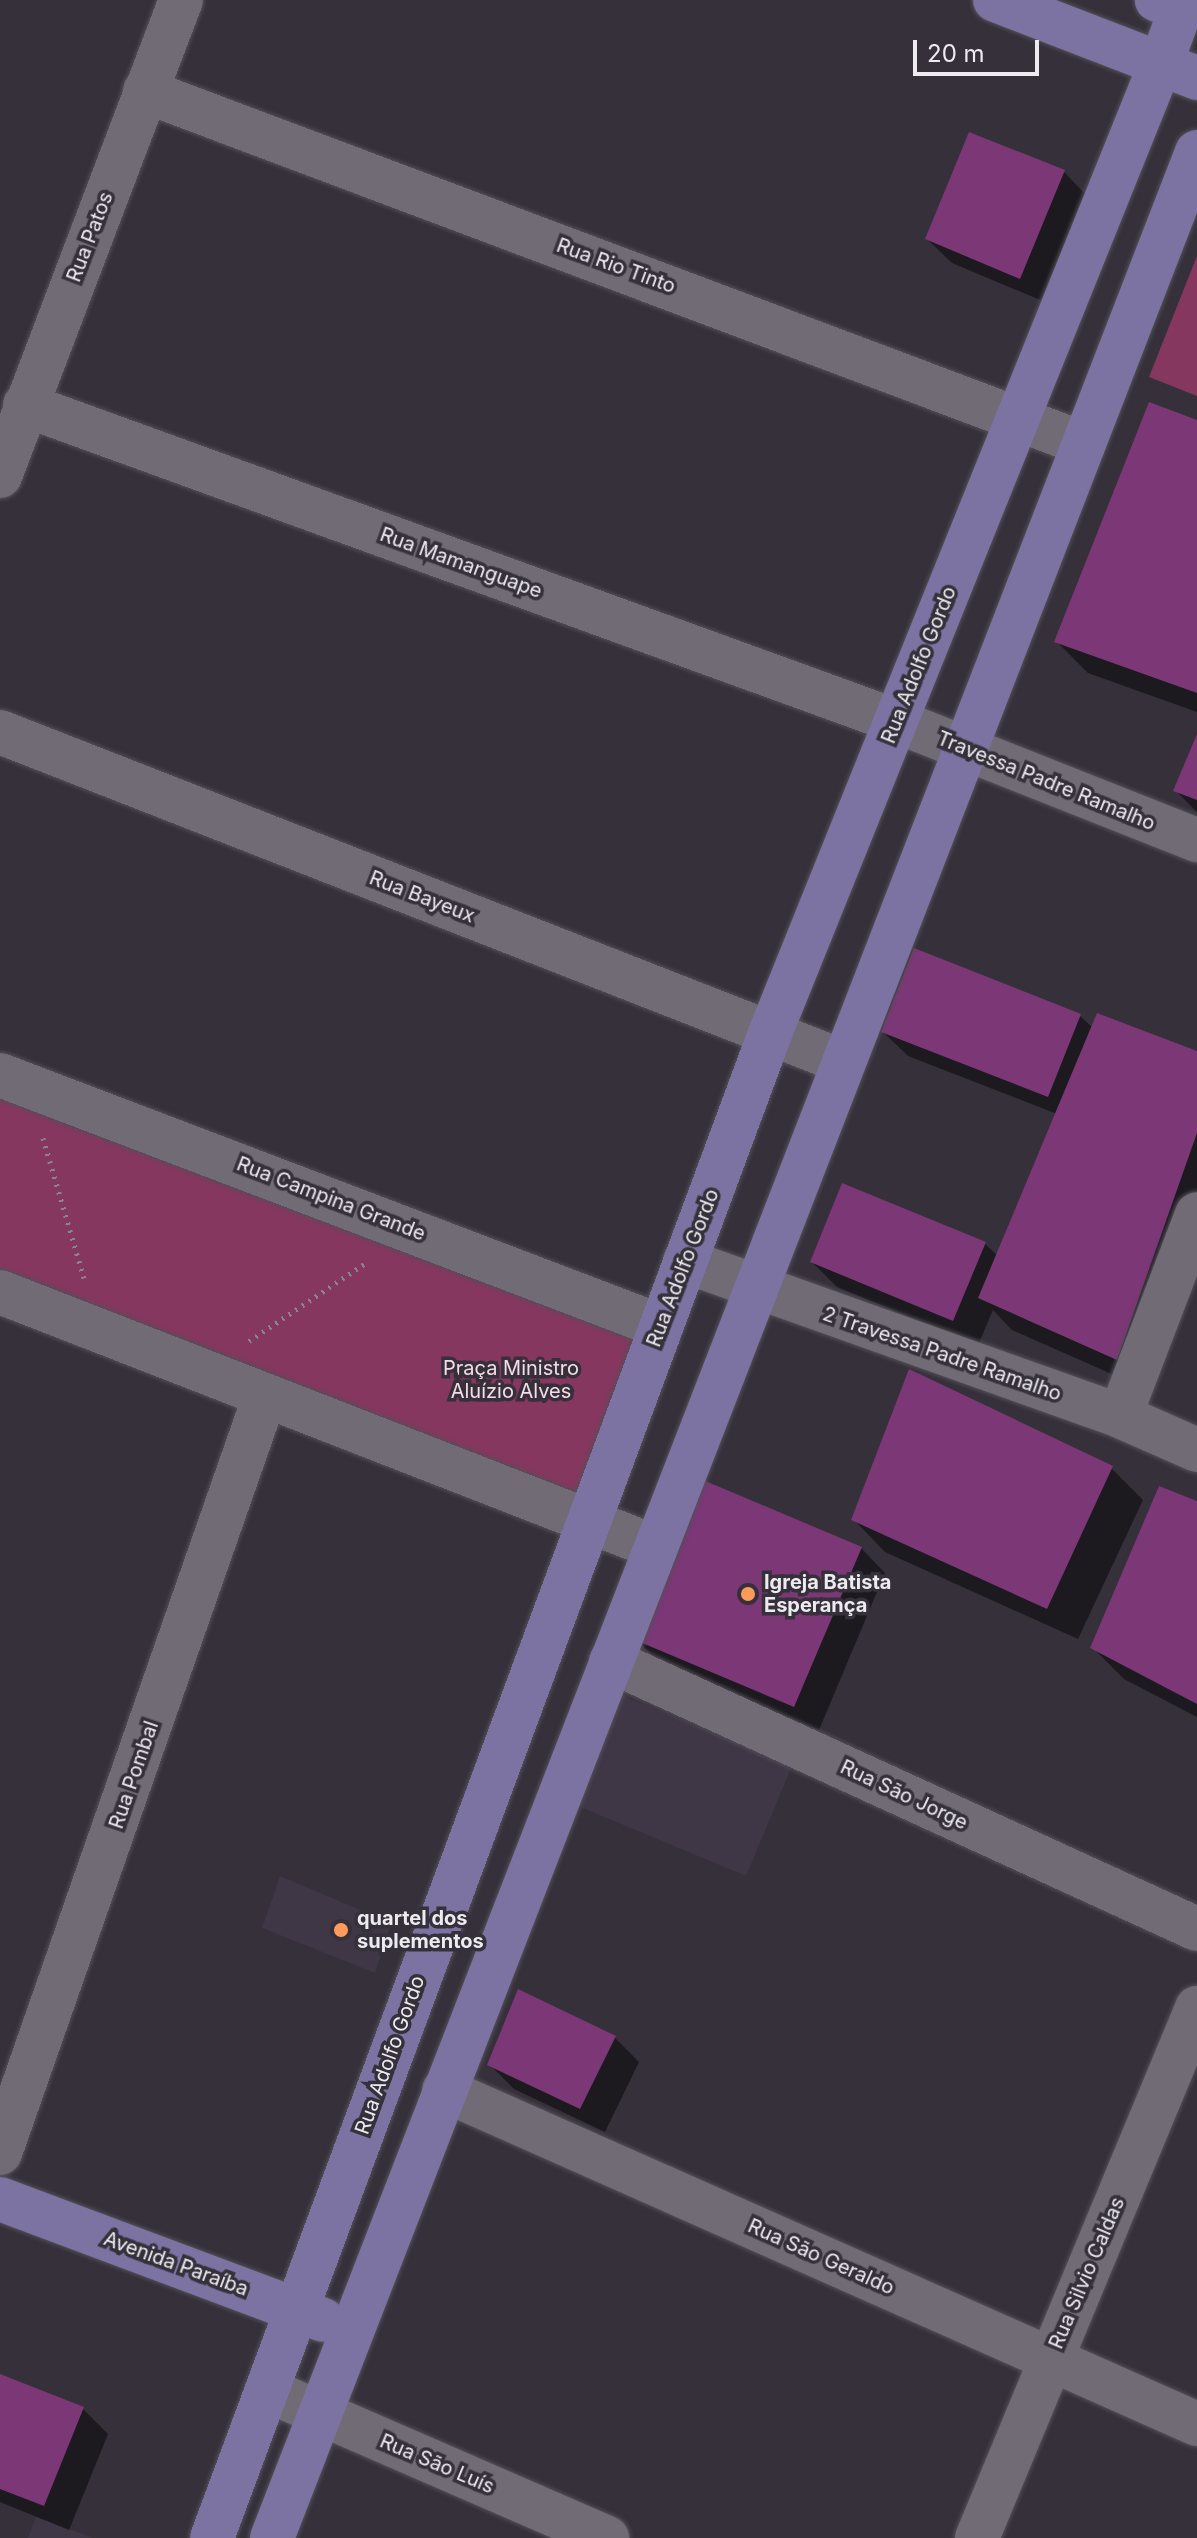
<!DOCTYPE html>
<meta charset="utf-8">
<style>
body{margin:0}
#map{position:relative;width:1197px;height:2538px;overflow:hidden;background:#35303a;font-family:Inter,sans-serif}
div>[style]{position:absolute}
[style*='--x']{left:calc(var(--x)*1px);top:calc(var(--y)*1px);width:calc(var(--w)*1px);rotate:calc(var(--a)*1deg)}
.built>*{inset:0;background:#3f3646}
.green>*{inset:0;background:#863760}
.shadow>*{inset:0;background:#0007}
.building>*{inset:0;background:#7c3777}
.path>*{height:5px;margin-top:-2.5px;transform-origin:0;background:repeating-linear-gradient(90deg,#8a858e 0 2px,transparent 0 8px)}
.roads{filter:drop-shadow(0 0 2px #534f57) drop-shadow(0 0 2px #534f57)}
.minor>*{height:44px;margin:-22px;padding:0 22px;transform-origin:22px;border-radius:22px;background:#716b76}
.major>*{height:44px;margin:-22px;padding:0 22px;transform-origin:22px;border-radius:22px;background:#7c73a2}
.dots>*{width:22px;height:22px;translate:-50% -50%;box-sizing:border-box;border:4px solid #35303a;border-radius:50%}
span{translate:-50% -50%;white-space:nowrap;text-align:center;line-height:1.15;-webkit-text-stroke:7px #35303a;paint-order:stroke}
.street-label{font-size:20px;color:#edeaf0}
.park-label{font-size:20px;color:#f5dbe5}
.poi-label{font-size:20px;color:#edeaf0;font-weight:700}
.left{translate:0 -50%;text-align:left}
.scale{position:absolute;left:913px;top:40px;width:126px;height:36px;box-sizing:border-box;border:4px solid #edeaf0;border-top:0;padding-left:10px;font-size:24px;line-height:28px;white-space:nowrap;color:#edeaf0;-webkit-text-stroke:6px #35303a;paint-order:stroke}
</style>
<div id="map">
<div class="built">
<div style="clip-path:polygon(619px 1694px,792px 1766px,746px 1876px,573px 1804px)"></div>
<div style="clip-path:polygon(280px 1876px,391px 1923px,375px 1973px,262px 1928px)"></div>
<div style="clip-path:polygon(36px 2517px,94px 2538px,28px 2538px)"></div>
</div>
<div class="green">
<div style="clip-path:polygon(1197px 256px,1197px 396px,1149px 377px)"></div>
<div style="clip-path:polygon(0 1092px,640px 1340px,576px 1497px,0 1273px)"></div>
</div>
<div class="shadow">
<div style="clip-path:polygon(1064px 172px,1088px 197px,1045px 302px,952px 263px,927px 239px)"></div>
<div style="clip-path:polygon(1197px 422px,1197px 712px,1088px 673px,1057px 642px)"></div>
<div style="clip-path:polygon(1197px 739px,1197px 812px,1175px 790px)"></div>
<div style="clip-path:polygon(1080px 1016px,1093px 1028px,1197px 1053px,1197px 1253px,1148px 1390px,1012px 1330px,993px 1310px,978px 1345px,837px 1287px,812px 1262px,985px 1244px,998px 1256px,1057px 1114px,908px 1056px,883px 1032px)"></div>
<div style="clip-path:polygon(1111px 1468px,1143px 1500px,1078px 1639px,885px 1552px,854px 1520px)"></div>
<div style="clip-path:polygon(1197px 1503px,1197px 1717px,1124px 1679px,1093px 1648px)"></div>
<div style="clip-path:polygon(861px 1548px,885px 1573px,819px 1730px,662px 1665px,637px 1640px)"></div>
<div style="clip-path:polygon(615px 2038px,639px 2062px,605px 2132px,514px 2089px,490px 2065px)"></div>
<div style="clip-path:polygon(0 2376px,83px 2409px,108px 2434px,69px 2530px,0 2502px)"></div>
</div>
<div class="building">
<div style="clip-path:polygon(969px 132px,1065px 170px,1020px 279px,925px 239px)"></div>
<div style="clip-path:polygon(1149px 402px,1197px 420px,1197px 693px,1054px 642px)"></div>
<div style="clip-path:polygon(1197px 734px,1197px 800px,1173px 791px)"></div>
<div style="clip-path:polygon(914px 948px,1081px 1014px,1048px 1097px,881px 1032px)"></div>
<div style="clip-path:polygon(1097px 1013px,1197px 1051px,1197px 1133px,1117px 1360px,978px 1298px)"></div>
<div style="clip-path:polygon(842px 1183px,986px 1242px,953px 1321px,810px 1262px)"></div>
<div style="clip-path:polygon(909px 1369px,1113px 1466px,1047px 1609px,851px 1520px)"></div>
<div style="clip-path:polygon(703px 1480px,862px 1547px,794px 1707px,635px 1640px)"></div>
<div style="clip-path:polygon(1159px 1486px,1197px 1501px,1197px 1704px,1090px 1648px)"></div>
<div style="clip-path:polygon(518px 1989px,616px 2036px,580px 2109px,487px 2065px)"></div>
<div style="clip-path:polygon(0 2374px,84px 2407px,44px 2506px,0 2489px)"></div>
</div>
<div class="path">
<div style="--x:43;--y:1138;--w:146;--a:73.7"></div>
<div style="--x:249;--y:1341;--w:142;--a:-33.8"></div>
</div>
<div class="roads">
<div class="minor">
<div style="--x:145;--y:91;--w:1003;--a:20.6"></div>
<div style="--x:25;--y:405;--w:927;--a:19.94"></div>
<div style="--x:896;--y:721;--w:324;--a:21.6"></div>
<div style="--x:0;--y:476;--w:509;--a:-69.18"></div>
<div style="--x:0;--y:732;--w:906;--a:21.36"></div>
<div style="--x:0;--y:1075;--w:706;--a:20.82"></div>
<div style="--x:685;--y:1261;--w:462;--a:19.6"></div>
<div style="--x:1120;--y:1416;--w:84;--a:23.8"></div>
<div style="--x:0;--y:1292;--w:703;--a:21.27"></div>
<div style="--x:1120;--y:1416;--w:216;--a:-69.1"></div>
<div style="--x:611;--y:1661;--w:644;--a:24.58"></div>
<div style="--x:444;--y:2090;--w:824;--a:23.92"></div>
<div style="--x:0;--y:2153;--w:802;--a:-70.71"></div>
<div style="--x:267;--y:2390;--w:371;--a:23.5"></div>
<div style="--x:977;--y:2538;--w:574;--a:-67.46"></div>
</div>
<div class="major">
<div style="--x:995;--y:0;--w:217;--a:21.1"></div>
<div style="--x:0;--y:2199;--w:345;--a:20.5"></div>
<div style="--x:212;--y:2538;--w:1607;--a:-69.65"></div>
<div style="--x:771;--y:1031;--w:1044;--a:-68.06"></div>
<div style="--x:1161;--y:63;--w:58;--a:-69.7"></div>
<div style="--x:1181;--y:9;--w:26;--a:-159"></div>
<div style="--x:272;--y:2538;--w:2559;--a:-68.81"></div>
</div>
</div>
<div class="dots">
<div style="left:748px;top:1594px;background:#ff9b5a"></div>
<div style="left:341px;top:1930px;background:#ff9b5a"></div>
</div>
<div class="street-label">
<span style="left:90px;top:237px;rotate:-69deg">Rua Patos</span>
<span style="left:616px;top:266px;rotate:20deg">Rua Rio Tinto</span>
<span style="left:461px;top:563px;rotate:20deg">Rua Mamanguape</span>
<span style="left:919px;top:665px;rotate:-68deg">Rua Adolfo Gordo</span>
<span style="left:1046px;top:781px;rotate:22deg">Travessa Padre Ramalho</span>
<span style="left:422px;top:897px;rotate:21deg">Rua Bayeux</span>
<span style="left:331px;top:1199px;rotate:21deg">Rua Campina Grande</span>
<span style="left:683px;top:1268px;rotate:-69deg">Rua Adolfo Gordo</span>
<span style="left:942px;top:1354px;rotate:19deg">2 Travessa Padre Ramalho</span>
<span style="left:134px;top:1775px;rotate:-71deg">Rua Pombal</span>
<span style="left:904px;top:1795px;rotate:25deg">Rua São Jorge</span>
<span style="left:390px;top:2055px;rotate:-70deg">Rua Adolfo Gordo</span>
<span style="left:821px;top:2257px;rotate:24deg">Rua São Geraldo</span>
<span style="left:176px;top:2264px;rotate:20deg">Avenida Paraíba</span>
<span style="left:1087px;top:2273px;rotate:-67deg">Rua Silvio Caldas</span>
<span style="left:437px;top:2464px;rotate:23deg">Rua São Luís</span>
</div>
<div class="park-label">
<span style="left:511px;top:1380px">Praça Ministro<br>Aluízio Alves</span>
</div>
<div class="poi-label">
<span class="left" style="left:764px;top:1594px">Igreja Batista<br>Esperança</span>
<span class="left" style="left:357px;top:1930px">quartel dos<br>suplementos</span>
</div>
<div class="scale">20 m</div>
</div>
